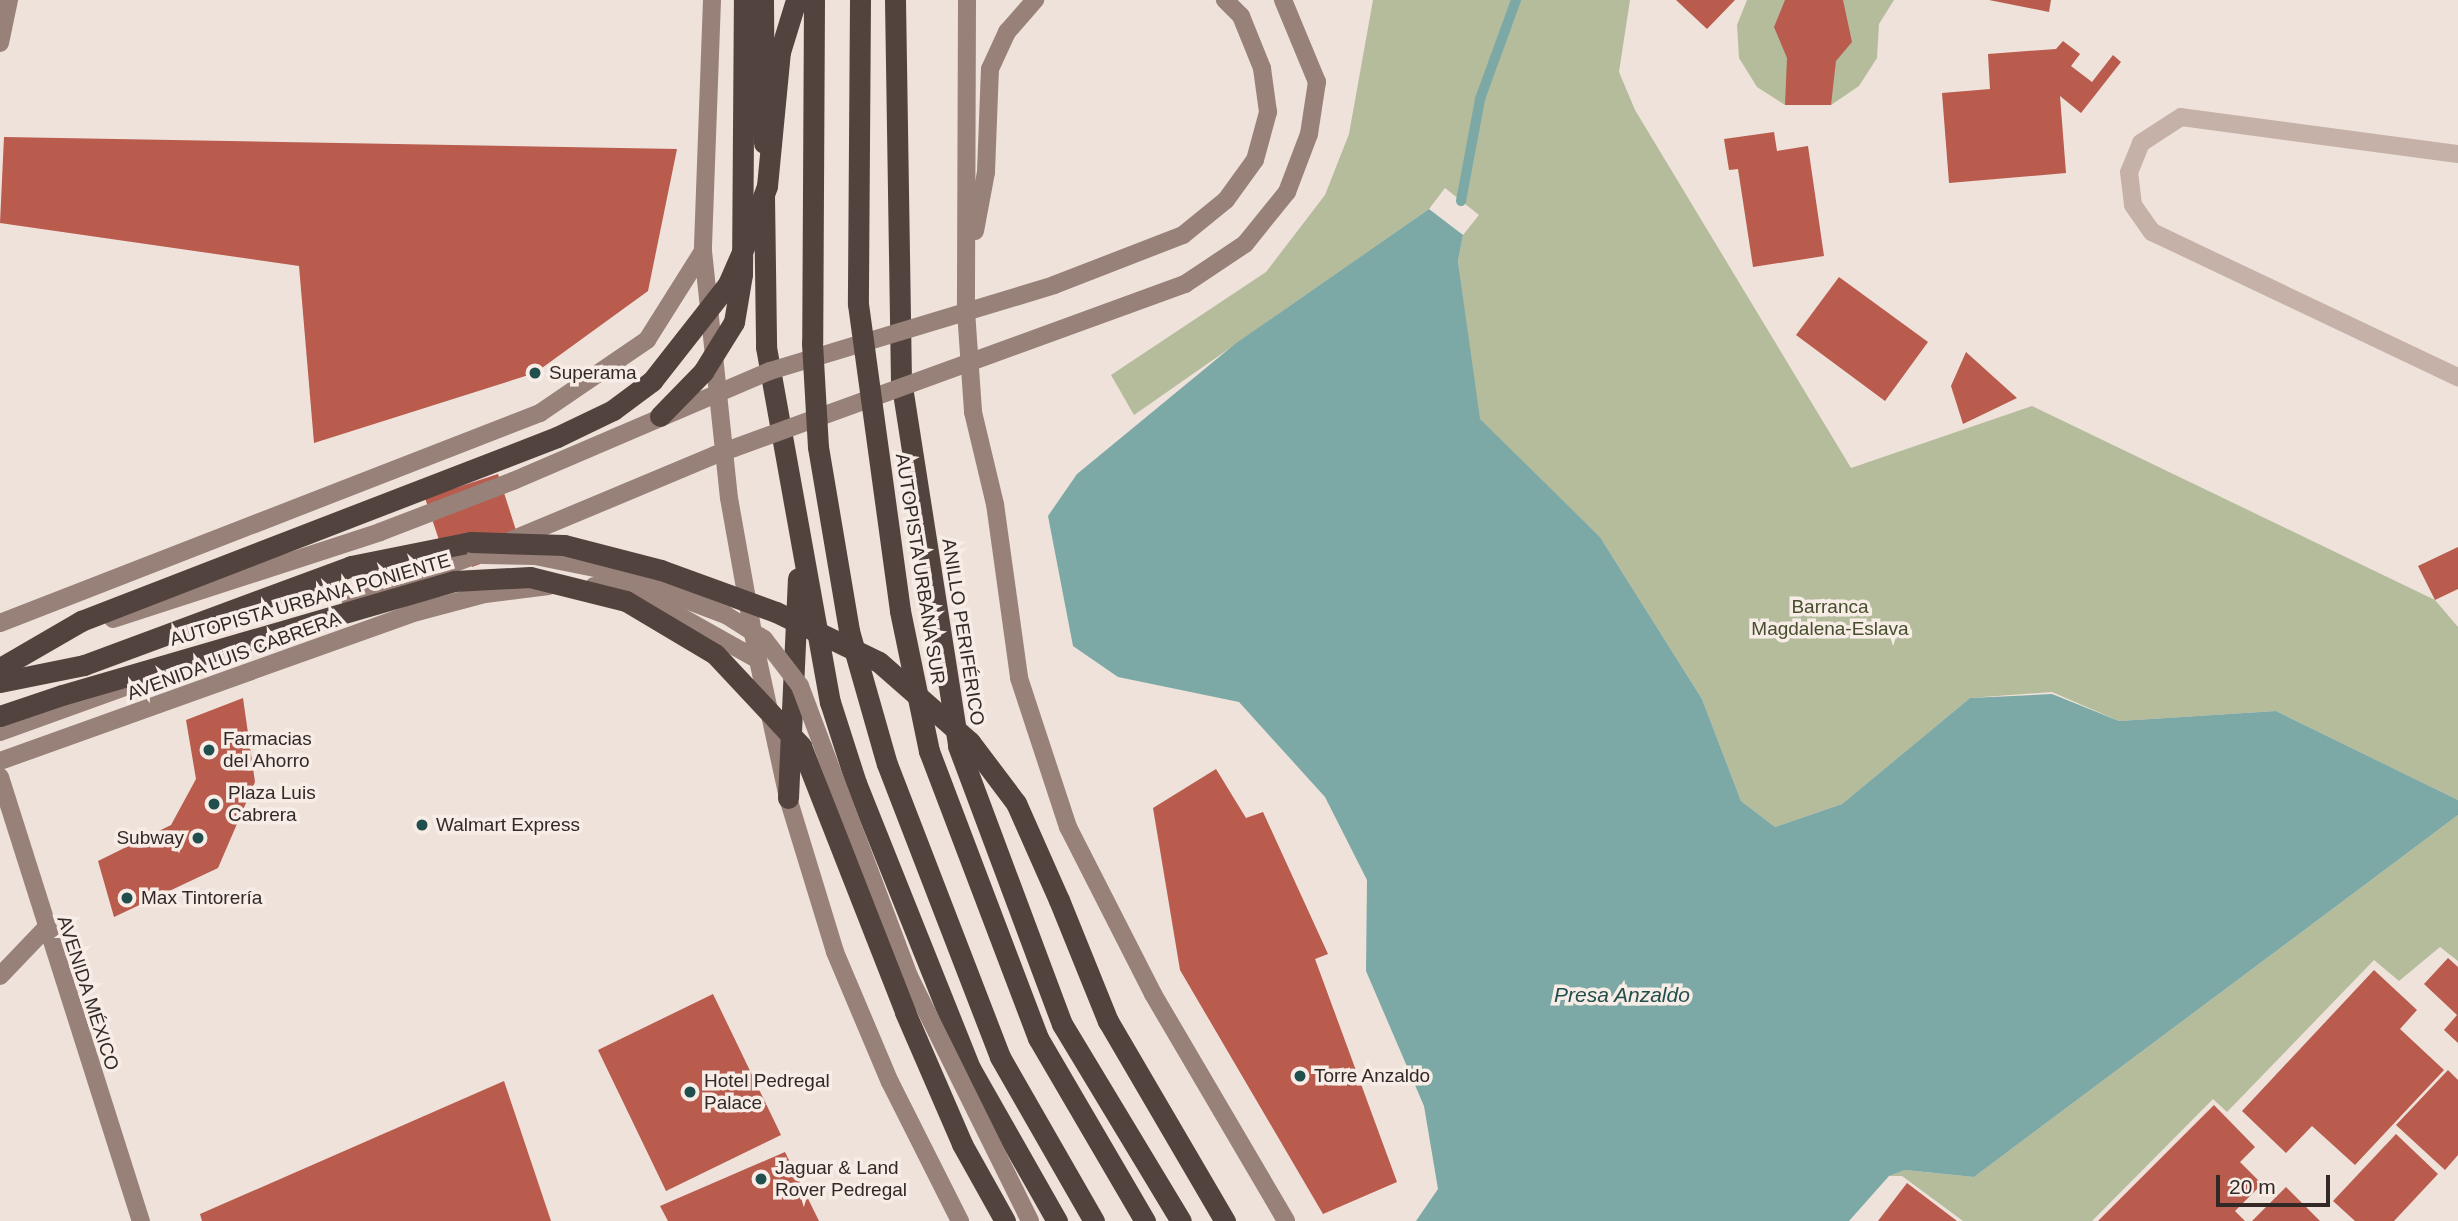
<!DOCTYPE html>
<meta charset="utf-8">
<style>
body{margin:0}
#map{position:relative;width:2458px;height:1221px;overflow:hidden;background:#eee2da;font-family:Arial,sans-serif}
div>[style]{position:absolute}
[style*='--x']{left:calc(var(--x)*1px);top:calc(var(--y)*1px);width:calc(var(--w)*1px);rotate:calc(var(--a)*1deg)}
.green>*{inset:0;background:#b5bc9c}
.water>*{inset:0;background:#7ca8a5}
.stream>*{height:10px;margin:-5px;padding:0 5px;transform-origin:5px;border-radius:5px;background:#7ca8a5}
.building>*{inset:0;background:#b95b4d}
.street>*{height:18px;margin:-9px;padding:0 9px;transform-origin:9px;border-radius:9px;background:#c5b1a7}
.secondary>*{height:18px;margin:-9px;padding:0 9px;transform-origin:9px;border-radius:9px;background:#988179}
.highway>*{height:21px;margin:-10.5px;padding:0 10.5px;transform-origin:10.5px;border-radius:10.5px;background:#52433f}
.secondary-bridge>*{height:18px;margin:-9px;padding:0 9px;transform-origin:9px;border-radius:9px;background:#988179}
.highway-bridge>*{height:21px;margin:-10.5px;padding:0 10.5px;transform-origin:10.5px;border-radius:10.5px;background:#52433f}
.dots>*{width:19px;height:19px;translate:-50% -50%;box-sizing:border-box;border:4px solid #f7ede6;border-radius:50%}
span{translate:-50% -50%;white-space:nowrap;text-align:center;line-height:1.15;-webkit-text-stroke:7px #f7ede6;paint-order:stroke}
.poi-label{font-size:19px;color:#322927}
.left{translate:0 -50%;text-align:left}
.right{translate:-100% -50%;text-align:right}
.street-label{font-size:19px;color:#322927}
.park-label{font-size:19px;color:#464e2d}
.water-label{font-size:21px;color:#214f4d;font-style:italic}
.scale{position:absolute;left:2216px;top:1175px;width:114px;height:32px;box-sizing:border-box;border:4px solid #322927;border-top:0;padding-left:9px;font-size:21px;line-height:24px;white-space:nowrap;color:#322927;-webkit-text-stroke:5px #f7ede6;paint-order:stroke}
</style>
<div id="map">
<div class="green">
<div style="clip-path:polygon(1373px 0,1630px 0,1619px 72px,1635px 110px,1851px 468px,2032px 406px,2435px 600px,2458px 627px,2458px 800px,2276px 711px,2119px 721px,2052px 692px,1970px 698px,1842px 804px,1775px 827px,1741px 801px,1702px 699px,1600px 537px,1479px 419px,1458px 261px,1463px 235px,1479px 215px,1445px 188px,1429px 209px,1134px 415px,1111px 375px,1266px 272px,1325px 195px,1349px 134px)"></div>
<div style="clip-path:polygon(1747px 0,1894px 0,1879px 24px,1877px 58px,1859px 86px,1831px 105px,1785px 105px,1757px 87px,1739px 58px,1737px 25px)"></div>
<div style="clip-path:polygon(2458px 815px,2458px 961px,2440px 947px,2399px 981px,2374px 960px,2227px 1112px,2213px 1099px,2092px 1221px,1963px 1221px,1902px 1176px,1889px 1176px,1905px 1170px,1974px 1177px)"></div>
</div>
<div class="water">
<div style="clip-path:polygon(1429px 209px,1463px 235px,1458px 261px,1480px 419px,1600px 537px,1702px 699px,1741px 801px,1775px 827px,1842px 804px,1970px 698px,2052px 694px,2119px 721px,2276px 711px,2458px 800px,2458px 815px,1974px 1177px,1905px 1170px,1889px 1176px,1849px 1221px,1416px 1221px,1438px 1189px,1424px 1106px,1366px 971px,1367px 880px,1325px 797px,1239px 702px,1118px 677px,1073px 646px,1048px 516px,1077px 474px,1235px 344px)"></div>
</div>
<div class="stream">
<div style="--x:1461;--y:201;--w:104;--a:-79.4"></div>
<div style="--x:1480;--y:99;--w:105;--a:-70"></div>
</div>
<div class="building">
<div style="clip-path:polygon(1676px 0,1735px 0,1707px 29px)"></div>
<div style="clip-path:polygon(1785px 0,1843px 0,1852px 42px,1836px 61px,1831px 105px,1785px 105px,1787px 58px,1774px 27px)"></div>
<div style="clip-path:polygon(1989px 0,2051px 0,2049px 12px)"></div>
<div style="clip-path:polygon(2063px 41px,2080px 54px,2071px 66px,2092px 82px,2113px 55px,2121px 62px,2081px 113px,2060px 96px,2066px 173px,1949px 183px,1942px 93px,1990px 89px,1988px 54px,2056px 49px)"></div>
<div style="clip-path:polygon(1774px 132px,1777px 151px,1808px 146px,1824px 256px,1753px 267px,1738px 169px,1729px 170px,1724px 139px)"></div>
<div style="clip-path:polygon(4px 137px,677px 149px,648px 291px,535px 373px,314px 443px,299px 266px,0 223px)"></div>
<div style="clip-path:polygon(1839px 277px,1928px 342px,1885px 401px,1796px 335px)"></div>
<div style="clip-path:polygon(1966px 352px,2017px 398px,1963px 424px,1951px 386px)"></div>
<div style="clip-path:polygon(498px 474px,522px 549px,472px 567px,464px 545px,443px 552px,425px 498px)"></div>
<div style="clip-path:polygon(2458px 547px,2458px 589px,2435px 600px,2418px 566px)"></div>
<div style="clip-path:polygon(243px 698px,255px 782px,218px 868px,114px 917px,98px 861px,171px 825px,196px 779px,186px 720px)"></div>
<div style="clip-path:polygon(1216px 769px,1246px 818px,1263px 812px,1328px 954px,1315px 959px,1397px 1182px,1323px 1214px,1180px 970px,1153px 808px)"></div>
<div style="clip-path:polygon(2448px 958px,2458px 967px,2458px 1043px,2444px 1030px,2457px 1015px,2424px 984px)"></div>
<div style="clip-path:polygon(2374px 970px,2417px 1010px,2400px 1029px,2444px 1070px,2355px 1165px,2312px 1126px,2286px 1153px,2242px 1111px)"></div>
<div style="clip-path:polygon(713px 994px,781px 1135px,666px 1191px,598px 1050px)"></div>
<div style="clip-path:polygon(2448px 1070px,2458px 1080px,2458px 1155px,2445px 1170px,2396px 1125px)"></div>
<div style="clip-path:polygon(504px 1081px,551px 1221px,202px 1221px,200px 1214px)"></div>
<div style="clip-path:polygon(2214px 1105px,2255px 1147px,2240px 1162px,2262px 1184px,2235px 1211px,2245px 1221px,2098px 1221px)"></div>
<div style="clip-path:polygon(2396px 1134px,2438px 1174px,2394px 1221px,2355px 1221px,2333px 1201px)"></div>
<div style="clip-path:polygon(785px 1152px,819px 1221px,668px 1221px,660px 1206px)"></div>
<div style="clip-path:polygon(1907px 1183px,1957px 1221px,1878px 1221px)"></div>
<div style="clip-path:polygon(2286px 1187px,2320px 1221px,2252px 1221px)"></div>
</div>
<div class="street">
<div style="--x:2458;--y:154;--w:279;--a:-172.4"></div>
<div style="--x:2181;--y:117;--w:48;--a:147"></div>
<div style="--x:2141;--y:143;--w:31;--a:112"></div>
<div style="--x:2129;--y:172;--w:33;--a:83"></div>
<div style="--x:2133;--y:205;--w:33;--a:55"></div>
<div style="--x:2152;--y:232;--w:339;--a:25.4"></div>
</div>
<div class="secondary">
<div style="--x:712;--y:0;--w:251;--a:92.1"></div>
<div style="--x:703;--y:251;--w:248;--a:84"></div>
<div style="--x:729;--y:498;--w:165;--a:79.9"></div>
<div style="--x:758;--y:660;--w:141;--a:77.7"></div>
<div style="--x:788;--y:798;--w:161;--a:73"></div>
<div style="--x:835;--y:952;--w:141;--a:67.1"></div>
<div style="--x:890;--y:1082;--w:156;--a:63.3"></div>
<div style="--x:967;--y:0;--w:311;--a:90.2"></div>
<div style="--x:966;--y:311;--w:101;--a:86"></div>
<div style="--x:973;--y:412;--w:95;--a:76.6"></div>
<div style="--x:995;--y:504;--w:176;--a:82.1"></div>
<div style="--x:1019;--y:678;--w:157;--a:71.8"></div>
<div style="--x:1068;--y:827;--w:187;--a:63"></div>
<div style="--x:1153;--y:994;--w:263;--a:59.6"></div>
<div style="--x:0;--y:43;--w:44;--a:-78.2"></div>
<div style="--x:975;--y:231;--w:60;--a:-79.4"></div>
<div style="--x:986;--y:172;--w:103;--a:-87.8"></div>
<div style="--x:990;--y:69;--w:41;--a:-65.3"></div>
<div style="--x:1007;--y:32;--w:43;--a:-48.8"></div>
<div style="--x:594;--y:586;--w:43;--a:7.9"></div>
<div style="--x:637;--y:592;--w:139;--a:29.3"></div>
<div style="--x:351;--y:602;--w:134;--a:-20.6"></div>
<div style="--x:113;--y:619;--w:281;--a:-18"></div>
<div style="--x:380;--y:532;--w:142;--a:-21"></div>
<div style="--x:0;--y:623;--w:579;--a:-21.25"></div>
<div style="--x:540;--y:413;--w:130;--a:-34.3"></div>
<div style="--x:647;--y:340;--w:105;--a:-57.8"></div>
<div style="--x:0;--y:732;--w:151;--a:-19.8"></div>
<div style="--x:0;--y:761;--w:443;--a:-19.7"></div>
<div style="--x:417;--y:612;--w:70;--a:-14.8"></div>
<div style="--x:485;--y:594;--w:64;--a:-7.1"></div>
<div style="--x:0;--y:777;--w:466;--a:72.4"></div>
<div style="--x:0;--y:976;--w:65;--a:-46.2"></div>
</div>
<div class="highway">
<div style="--x:763;--y:0;--w:143;--a:89.6"></div>
<div style="--x:895;--y:0;--w:380;--a:89.1"></div>
<div style="--x:901;--y:380;--w:370;--a:81.1"></div>
<div style="--x:958;--y:746;--w:297;--a:69.5"></div>
<div style="--x:1062;--y:1024;--w:230;--a:58.9"></div>
<div style="--x:764;--y:196;--w:151;--a:89.2"></div>
<div style="--x:766;--y:347;--w:361;--a:79.8"></div>
<div style="--x:830;--y:702;--w:85;--a:72.2"></div>
<div style="--x:856;--y:783;--w:307;--a:68.2"></div>
<div style="--x:970;--y:1068;--w:176;--a:60.4"></div>
<div style="--x:0;--y:682;--w:86;--a:-11.4"></div>
<div style="--x:84;--y:665;--w:285;--a:-20.3"></div>
<div style="--x:351;--y:566;--w:122;--a:-11.3"></div>
<div style="--x:0;--y:716;--w:65;--a:-18.7"></div>
<div style="--x:788;--y:798;--w:220;--a:-87.4"></div>
<div style="--x:1059;--y:900;--w:131;--a:68"></div>
<div style="--x:1108;--y:1021;--w:232;--a:59.7"></div>
<div style="--x:905;--y:1012;--w:144;--a:66.6"></div>
<div style="--x:962;--y:1144;--w:88;--a:60.8"></div>
</div>
<div class="secondary-bridge">
<div style="--x:513;--y:481;--w:280;--a:-23.2"></div>
<div style="--x:770;--y:371;--w:297;--a:-16.8"></div>
<div style="--x:1054;--y:285;--w:138;--a:-21.2"></div>
<div style="--x:1183;--y:235;--w:55;--a:-39.1"></div>
<div style="--x:1226;--y:200;--w:49;--a:-54.1"></div>
<div style="--x:1255;--y:160;--w:50;--a:-74.8"></div>
<div style="--x:1268;--y:112;--w:44;--a:-97.8"></div>
<div style="--x:1262;--y:68;--w:56;--a:-112"></div>
<div style="--x:1241;--y:16;--w:23;--a:-135"></div>
<div style="--x:476;--y:555;--w:259;--a:-22.7"></div>
<div style="--x:715;--y:455;--w:500;--a:-19.99"></div>
<div style="--x:1185;--y:284;--w:72;--a:-33.7"></div>
<div style="--x:1245;--y:244;--w:67;--a:-51.1"></div>
<div style="--x:1287;--y:192;--w:62;--a:-69.2"></div>
<div style="--x:1309;--y:134;--w:53;--a:-81.3"></div>
<div style="--x:1317;--y:82;--w:89;--a:-112.5"></div>
<div style="--x:483;--y:555;--w:52;--a:1.1"></div>
<div style="--x:535;--y:556;--w:76;--a:11.3"></div>
<div style="--x:610;--y:571;--w:124;--a:20.8"></div>
<div style="--x:726;--y:615;--w:45;--a:32.3"></div>
<div style="--x:764;--y:639;--w:59;--a:52.5"></div>
<div style="--x:800;--y:686;--w:310;--a:69.4"></div>
<div style="--x:909;--y:976;--w:273;--a:63.7"></div>
</div>
<div class="highway-bridge">
<div style="--x:814;--y:0;--w:343;--a:90.3"></div>
<div style="--x:812;--y:343;--w:104;--a:86.7"></div>
<div style="--x:818;--y:447;--w:187;--a:80.4"></div>
<div style="--x:849;--y:631;--w:138;--a:74.1"></div>
<div style="--x:887;--y:764;--w:314;--a:68.9"></div>
<div style="--x:1000;--y:1057;--w:189;--a:60.2"></div>
<div style="--x:860;--y:0;--w:304;--a:90.4"></div>
<div style="--x:858;--y:304;--w:310;--a:82.2"></div>
<div style="--x:900;--y:611;--w:143;--a:78.3"></div>
<div style="--x:929;--y:751;--w:307;--a:69.2"></div>
<div style="--x:1038;--y:1038;--w:212;--a:59.7"></div>
<div style="--x:660;--y:416;--w:62;--a:-45.7"></div>
<div style="--x:703;--y:372;--w:59;--a:-58.2"></div>
<div style="--x:734;--y:322;--w:49;--a:-80.5"></div>
<div style="--x:742;--y:274;--w:274;--a:-89.6"></div>
<div style="--x:471;--y:542;--w:93;--a:1.8"></div>
<div style="--x:564;--y:545;--w:100;--a:14.5"></div>
<div style="--x:661;--y:570;--w:122;--a:20.1"></div>
<div style="--x:776;--y:612;--w:114;--a:25.9"></div>
<div style="--x:879;--y:662;--w:121;--a:41.3"></div>
<div style="--x:970;--y:742;--w:76;--a:53"></div>
<div style="--x:1016;--y:803;--w:106;--a:66.1"></div>
<div style="--x:0;--y:668;--w:94;--a:-30.1"></div>
<div style="--x:81;--y:621;--w:510;--a:-21.13"></div>
<div style="--x:557;--y:437;--w:62;--a:-25.7"></div>
<div style="--x:613;--y:410;--w:49;--a:-36.6"></div>
<div style="--x:652;--y:381;--w:123;--a:-51.9"></div>
<div style="--x:728;--y:284;--w:52;--a:-66.4"></div>
<div style="--x:749;--y:236;--w:53;--a:-70.2"></div>
<div style="--x:767;--y:186;--w:135;--a:-84.5"></div>
<div style="--x:780;--y:52;--w:54;--a:-72.9"></div>
<div style="--x:62;--y:695;--w:408;--a:-16.2"></div>
<div style="--x:454;--y:581;--w:76;--a:-3"></div>
<div style="--x:530;--y:577;--w:99;--a:14"></div>
<div style="--x:626;--y:601;--w:104;--a:30.8"></div>
<div style="--x:715;--y:654;--w:126;--a:46.9"></div>
<div style="--x:801;--y:746;--w:286;--a:68.6"></div>
</div>
<div class="dots">
<div style="left:535px;top:373px;background:#214f4d"></div>
<div style="left:209px;top:750px;background:#214f4d"></div>
<div style="left:214px;top:804px;background:#214f4d"></div>
<div style="left:422px;top:825px;background:#214f4d"></div>
<div style="left:198px;top:838px;background:#214f4d"></div>
<div style="left:127px;top:898px;background:#214f4d"></div>
<div style="left:1300px;top:1076px;background:#214f4d"></div>
<div style="left:690px;top:1092px;background:#214f4d"></div>
<div style="left:761px;top:1179px;background:#214f4d"></div>
</div>
<div class="poi-label">
<span class="left" style="left:549px;top:373px">Superama</span>
<span class="left" style="left:223px;top:750px">Farmacias<br>del Ahorro</span>
<span class="left" style="left:228px;top:804px">Plaza Luis<br>Cabrera</span>
<span class="left" style="left:436px;top:825px">Walmart Express</span>
<span class="right" style="left:184px;top:838px">Subway</span>
<span class="left" style="left:141px;top:898px">Max Tintorería</span>
<span class="left" style="left:1314px;top:1076px">Torre Anzaldo</span>
<span class="left" style="left:704px;top:1092px">Hotel Pedregal<br>Palace</span>
<span class="left" style="left:775px;top:1179px">Jaguar &amp; Land<br>Rover Pedregal</span>
</div>
<div class="street-label">
<span style="left:920px;top:569px;rotate:81deg">AUTOPISTA URBANA SUR</span>
<span style="left:310px;top:600px;rotate:-16deg">AUTOPISTA URBANA PONIENTE</span>
<span style="left:963px;top:632px;rotate:81deg">ANILLO PERIFÉRICO</span>
<span style="left:234px;top:656px;rotate:-20deg">AVENIDA LUIS CABRERA</span>
<span style="left:88px;top:993px;rotate:72deg">AVENIDA MÉXICO</span>
</div>
<div class="park-label">
<span style="left:1830px;top:618px">Barranca<br>Magdalena-Eslava</span>
</div>
<div class="water-label">
<span style="left:1622px;top:995px">Presa Anzaldo</span>
</div>
<div class="scale">20 m</div>
</div>
